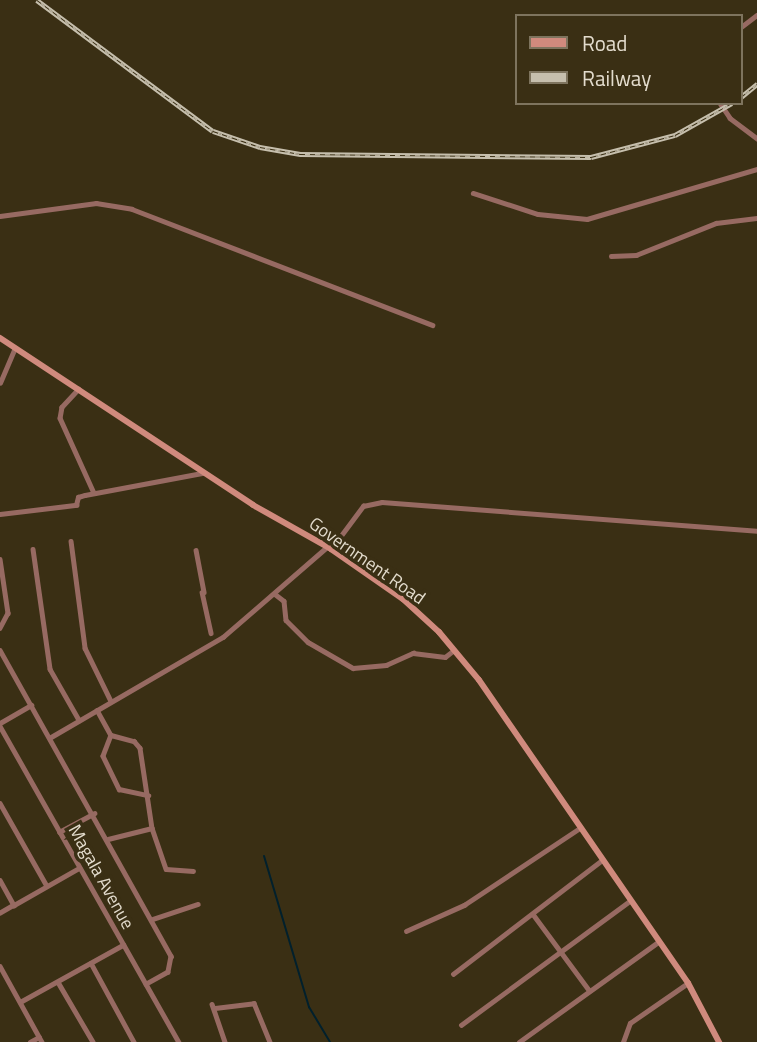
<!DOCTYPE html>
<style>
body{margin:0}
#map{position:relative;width:757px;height:1042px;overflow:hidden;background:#3a2f14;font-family:"Titillium Web",sans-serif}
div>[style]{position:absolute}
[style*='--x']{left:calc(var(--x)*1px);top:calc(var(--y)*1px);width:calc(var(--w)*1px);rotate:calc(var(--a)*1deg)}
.stream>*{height:2px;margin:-1px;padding:0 1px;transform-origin:1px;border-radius:1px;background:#01202c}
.street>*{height:4.5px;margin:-2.25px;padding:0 2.25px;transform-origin:2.25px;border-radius:2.25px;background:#976a62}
.secondary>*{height:6px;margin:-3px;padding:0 3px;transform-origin:3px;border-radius:3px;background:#d08a7d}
.rail>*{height:4.5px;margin-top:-2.25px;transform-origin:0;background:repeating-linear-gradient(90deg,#3a2f14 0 5px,#c6bfad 0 10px);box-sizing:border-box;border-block:2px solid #c6bfad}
span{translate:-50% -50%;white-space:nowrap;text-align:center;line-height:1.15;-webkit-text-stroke:7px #3a2f14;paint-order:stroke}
.street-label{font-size:18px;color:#e3dccd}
.legend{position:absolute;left:515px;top:14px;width:228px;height:91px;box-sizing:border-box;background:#3a2f14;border:2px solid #7e745e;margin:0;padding:9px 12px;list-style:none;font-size:21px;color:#e3dccd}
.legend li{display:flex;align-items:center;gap:14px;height:35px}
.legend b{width:35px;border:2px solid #7e745e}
</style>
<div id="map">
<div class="stream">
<div style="--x:264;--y:856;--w:158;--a:73.4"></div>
<div style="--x:309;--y:1007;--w:41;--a:59"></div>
</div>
<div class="street">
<div style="--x:741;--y:27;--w:20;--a:-37"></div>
<div style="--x:720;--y:103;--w:18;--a:56"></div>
<div style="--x:730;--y:118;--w:34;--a:37"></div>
<div style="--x:473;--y:193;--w:68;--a:17.9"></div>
<div style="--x:538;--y:214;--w:49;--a:5.8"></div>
<div style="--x:587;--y:219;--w:177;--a:-16.4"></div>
<div style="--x:0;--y:216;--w:97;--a:-7.7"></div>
<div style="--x:96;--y:203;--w:36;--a:9"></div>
<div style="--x:132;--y:209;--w:322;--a:21.1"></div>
<div style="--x:611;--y:256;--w:25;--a:-2"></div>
<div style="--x:636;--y:255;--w:86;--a:-21.8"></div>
<div style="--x:716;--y:223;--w:41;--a:-7"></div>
<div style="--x:0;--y:383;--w:38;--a:-67"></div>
<div style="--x:79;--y:389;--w:25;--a:133"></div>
<div style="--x:62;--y:407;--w:11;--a:100"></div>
<div style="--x:60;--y:418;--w:82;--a:65.6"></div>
<div style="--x:0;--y:514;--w:77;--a:-6.8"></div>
<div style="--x:76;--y:505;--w:8;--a:-76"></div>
<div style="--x:78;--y:497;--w:7;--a:-16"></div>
<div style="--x:85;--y:495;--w:120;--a:-10.6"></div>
<div style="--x:71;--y:541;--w:108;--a:82.5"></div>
<div style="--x:85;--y:648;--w:59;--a:63.9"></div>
<div style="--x:33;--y:549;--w:121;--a:81.9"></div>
<div style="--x:50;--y:669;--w:59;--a:60.4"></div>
<div style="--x:331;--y:549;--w:54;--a:-53.3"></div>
<div style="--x:363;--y:506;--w:19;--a:-12"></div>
<div style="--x:382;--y:502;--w:376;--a:4.4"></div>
<div style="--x:196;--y:550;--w:43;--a:79.2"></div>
<div style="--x:0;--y:559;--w:55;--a:81.6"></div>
<div style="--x:8;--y:613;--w:17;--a:118"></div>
<div style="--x:202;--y:592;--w:42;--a:77.6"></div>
<div style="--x:275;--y:594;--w:11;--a:38"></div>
<div style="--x:284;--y:601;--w:19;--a:84"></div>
<div style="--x:286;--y:620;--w:31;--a:45"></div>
<div style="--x:308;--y:642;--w:52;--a:30"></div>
<div style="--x:353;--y:668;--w:33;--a:-5"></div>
<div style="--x:386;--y:665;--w:30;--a:-24"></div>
<div style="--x:413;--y:653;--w:32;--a:7"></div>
<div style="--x:445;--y:657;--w:11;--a:-38"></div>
<div style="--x:0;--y:650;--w:351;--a:60.8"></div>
<div style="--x:171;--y:956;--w:16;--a:101"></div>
<div style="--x:168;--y:972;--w:25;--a:151"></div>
<div style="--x:97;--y:710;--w:29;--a:61"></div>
<div style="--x:111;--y:735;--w:24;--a:15"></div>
<div style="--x:134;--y:741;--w:9;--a:49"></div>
<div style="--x:140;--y:748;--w:81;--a:81.5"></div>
<div style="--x:152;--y:828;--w:43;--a:71.1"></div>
<div style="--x:166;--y:869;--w:27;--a:4"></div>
<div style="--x:0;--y:723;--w:36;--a:-30"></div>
<div style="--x:0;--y:726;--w:363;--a:60.5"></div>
<div style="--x:111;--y:735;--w:22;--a:111"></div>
<div style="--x:103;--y:756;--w:37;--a:64"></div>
<div style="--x:119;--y:789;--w:30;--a:12"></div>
<div style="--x:51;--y:737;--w:199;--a:-30.2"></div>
<div style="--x:223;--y:637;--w:138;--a:-40.9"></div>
<div style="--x:0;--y:803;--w:95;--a:60.5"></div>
<div style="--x:59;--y:832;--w:40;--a:-28"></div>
<div style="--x:108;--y:839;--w:45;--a:-14"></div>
<div style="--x:0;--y:880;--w:29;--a:61"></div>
<div style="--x:14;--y:905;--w:16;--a:150"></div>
<div style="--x:14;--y:905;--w:75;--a:-29.6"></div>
<div style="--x:533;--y:914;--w:94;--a:53.6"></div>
<div style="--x:153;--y:919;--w:47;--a:-18.4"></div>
<div style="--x:406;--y:931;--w:64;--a:-24.1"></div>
<div style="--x:464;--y:905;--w:139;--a:-33.6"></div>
<div style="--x:91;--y:963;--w:90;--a:61.4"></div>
<div style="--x:0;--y:966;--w:87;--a:61.1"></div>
<div style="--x:453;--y:974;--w:188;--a:-37.4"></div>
<div style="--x:58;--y:982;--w:69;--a:59.7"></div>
<div style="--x:20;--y:1002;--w:118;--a:-29"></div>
<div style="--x:212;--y:1004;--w:40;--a:71.1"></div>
<div style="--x:215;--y:1008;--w:39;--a:-7"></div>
<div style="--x:254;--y:1003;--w:42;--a:67.7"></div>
<div style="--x:461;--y:1025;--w:210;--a:-36.3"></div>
<div style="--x:30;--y:1042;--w:10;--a:-29"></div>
<div style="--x:519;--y:1042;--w:171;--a:-35.7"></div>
<div style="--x:623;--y:1042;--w:20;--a:-70"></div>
<div style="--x:630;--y:1023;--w:70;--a:-34.6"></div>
</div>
<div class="secondary">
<div style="--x:0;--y:338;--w:303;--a:33.4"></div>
<div style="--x:253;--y:505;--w:90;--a:29.4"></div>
<div style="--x:331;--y:549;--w:88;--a:34.8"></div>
<div style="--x:403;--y:599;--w:49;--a:42.5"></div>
<div style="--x:439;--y:632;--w:62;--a:50.2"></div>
<div style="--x:479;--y:680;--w:368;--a:55.4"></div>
<div style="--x:688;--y:983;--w:67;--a:62.3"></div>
</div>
<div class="rail">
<div style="--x:37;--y:0;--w:219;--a:36.7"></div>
<div style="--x:213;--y:131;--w:50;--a:18.8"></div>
<div style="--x:260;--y:147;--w:41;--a:9.9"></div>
<div style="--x:300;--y:154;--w:291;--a:0.6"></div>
<div style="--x:591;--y:157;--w:87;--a:-14.7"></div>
<div style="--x:675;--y:135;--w:65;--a:-29.3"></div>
<div style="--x:741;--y:97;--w:21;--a:-39"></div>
</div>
<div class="street-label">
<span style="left:367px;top:561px;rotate:35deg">Government Road</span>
<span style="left:101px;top:877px;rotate:61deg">Magala Avenue</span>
</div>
<ul class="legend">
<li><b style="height:9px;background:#d08a7d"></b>Road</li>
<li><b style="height:9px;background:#c6bfad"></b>Railway</li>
</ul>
</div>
